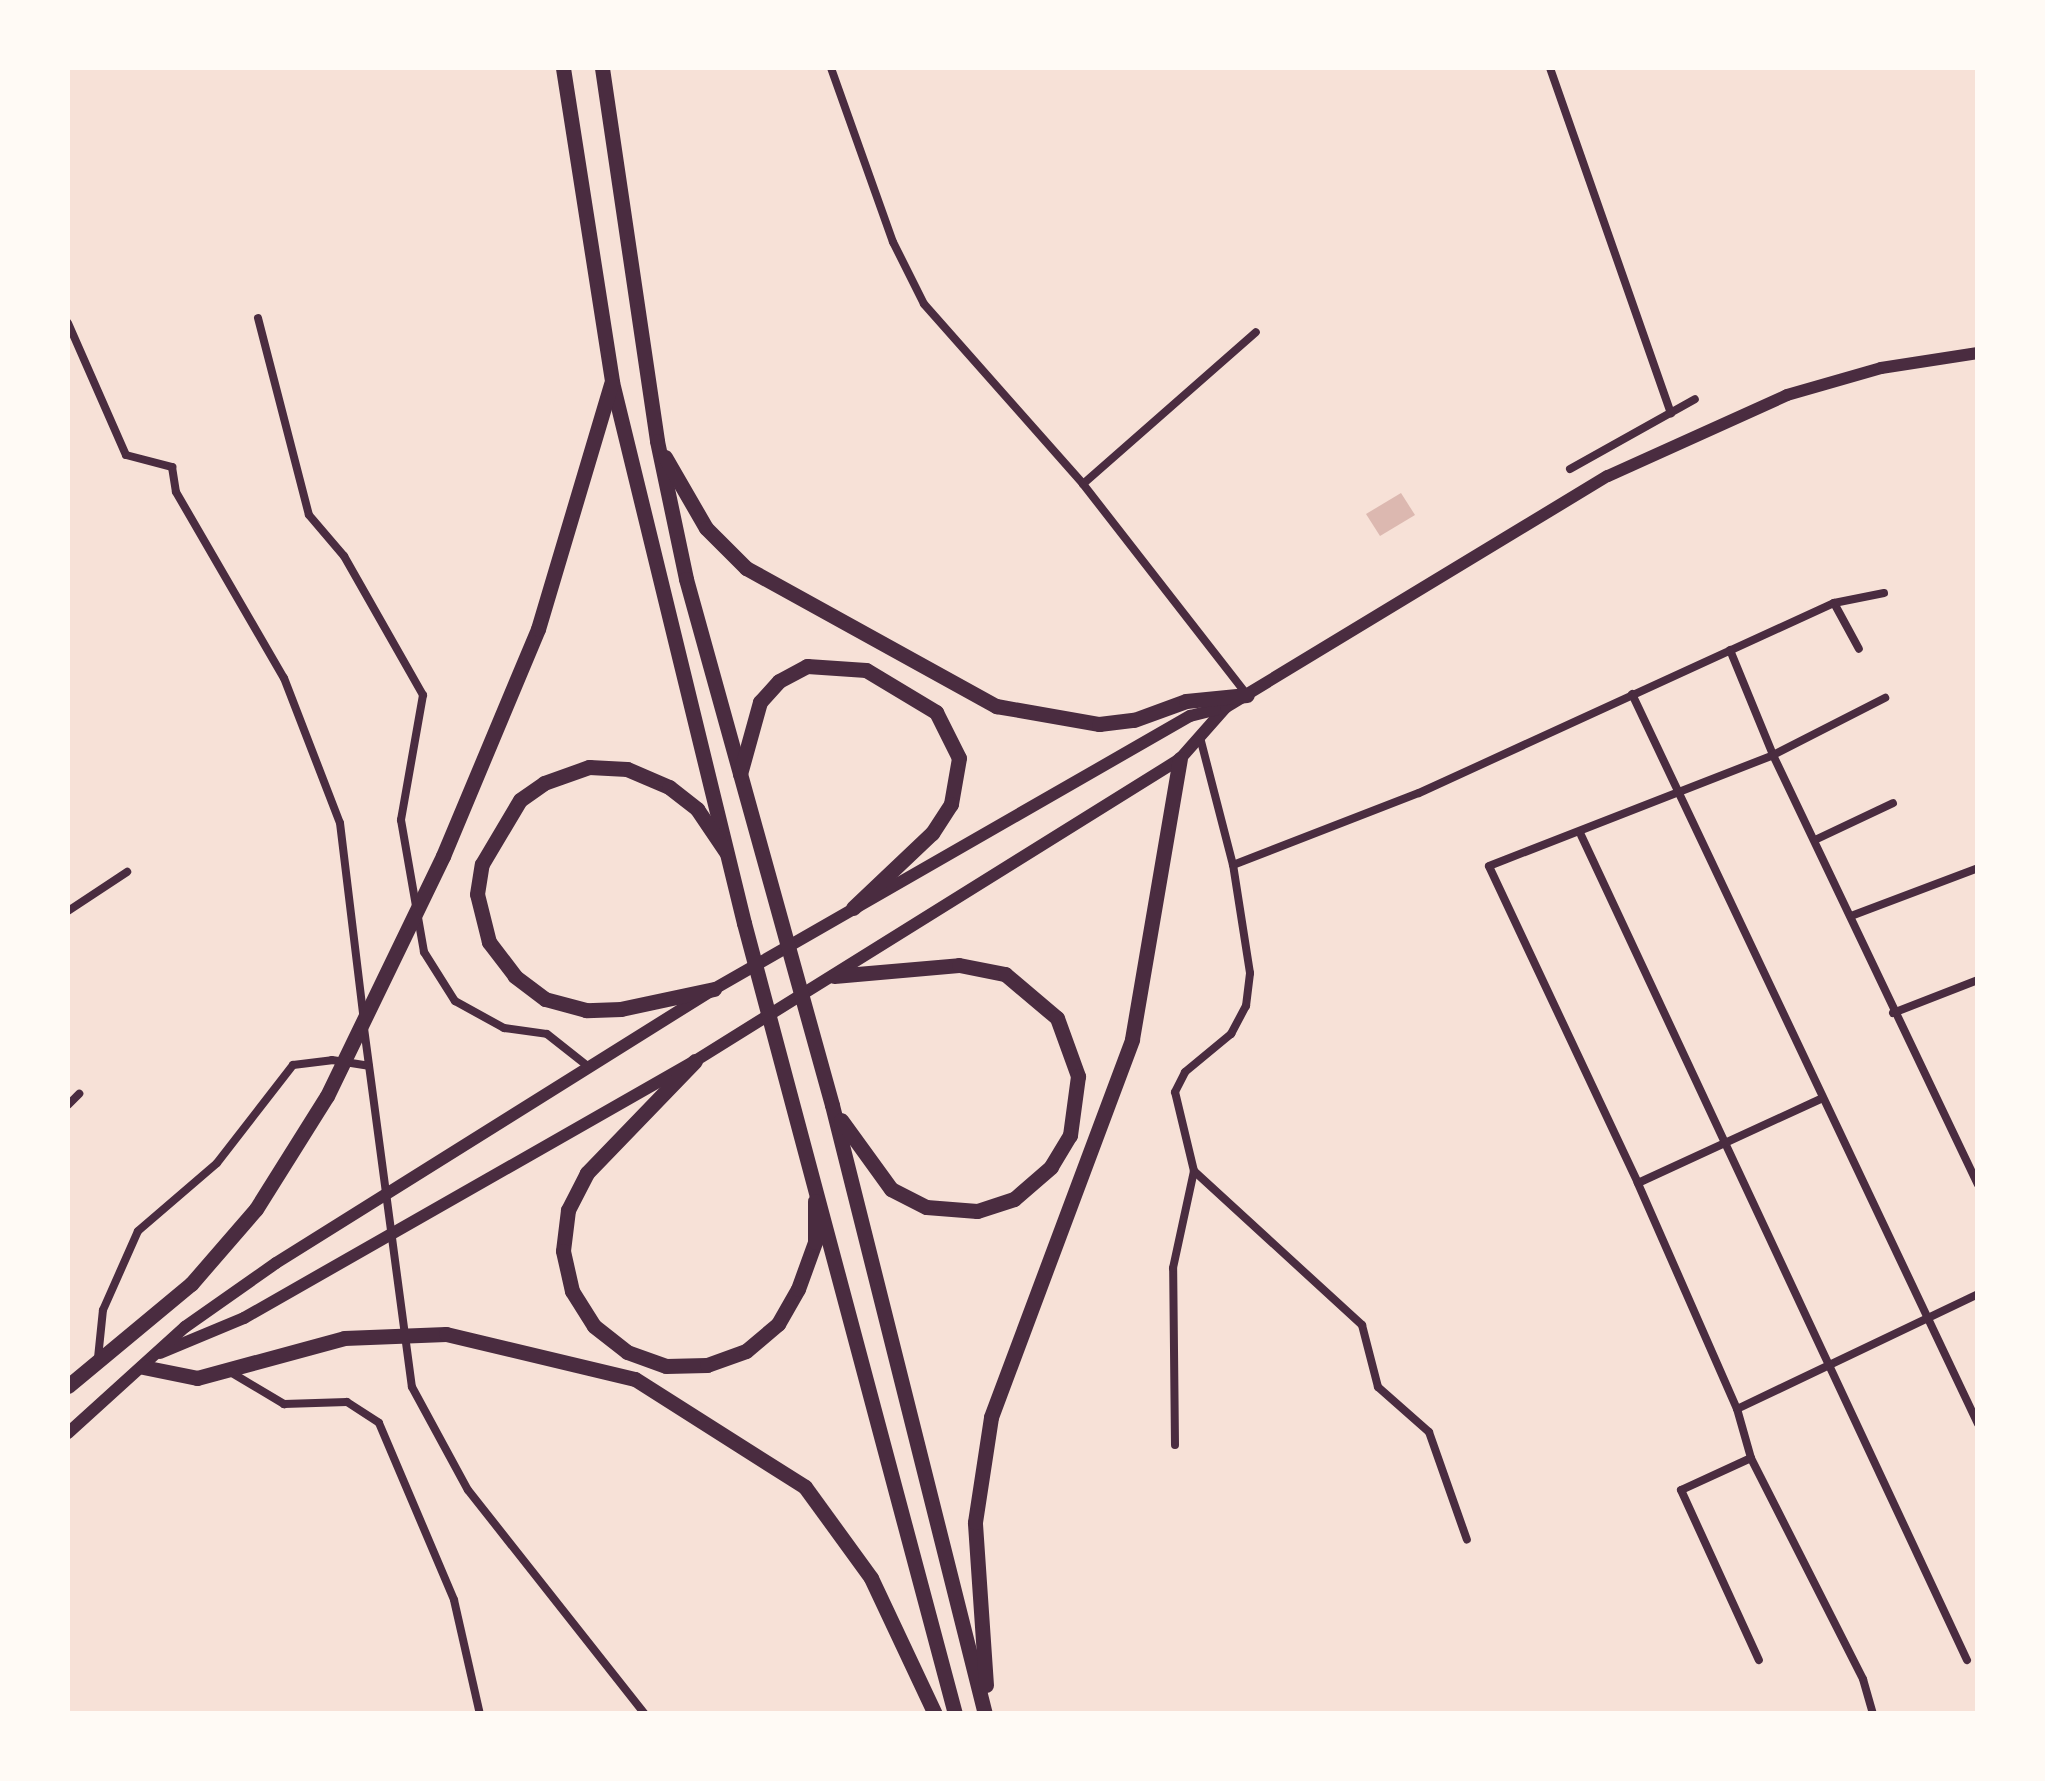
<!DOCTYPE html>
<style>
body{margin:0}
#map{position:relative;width:2045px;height:1781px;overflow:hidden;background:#f7e1d7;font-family:Cabin,sans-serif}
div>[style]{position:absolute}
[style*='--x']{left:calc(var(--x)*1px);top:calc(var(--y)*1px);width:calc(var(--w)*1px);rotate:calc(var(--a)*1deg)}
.water>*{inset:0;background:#dcb8b0}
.minor>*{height:8px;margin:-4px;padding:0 4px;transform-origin:4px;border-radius:4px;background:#4a2c40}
.primary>*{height:12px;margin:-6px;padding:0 6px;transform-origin:6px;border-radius:6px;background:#4a2c40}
.motorway>*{height:15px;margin:-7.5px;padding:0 7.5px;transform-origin:7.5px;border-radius:7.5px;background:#4a2c40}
span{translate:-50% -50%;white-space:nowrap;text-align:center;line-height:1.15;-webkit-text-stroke:8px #fffaf5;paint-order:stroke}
.frame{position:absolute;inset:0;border:70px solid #fffaf5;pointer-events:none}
</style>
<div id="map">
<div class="water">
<div style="clip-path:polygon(1401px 493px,1415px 515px,1380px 536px,1366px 514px)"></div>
</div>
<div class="minor">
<div style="--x:831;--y:68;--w:185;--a:70.4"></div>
<div style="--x:893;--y:242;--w:69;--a:63.4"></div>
<div style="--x:924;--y:304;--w:240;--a:48.5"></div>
<div style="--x:1083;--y:484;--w:267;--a:52.1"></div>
<div style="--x:1550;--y:68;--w:366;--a:70.7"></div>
<div style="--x:258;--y:318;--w:203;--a:75.5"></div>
<div style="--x:309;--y:515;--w:54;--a:49.5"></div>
<div style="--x:344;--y:556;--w:160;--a:60.4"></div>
<div style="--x:423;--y:695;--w:127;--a:100"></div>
<div style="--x:401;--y:820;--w:134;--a:80.1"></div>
<div style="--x:424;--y:952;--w:58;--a:57.7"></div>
<div style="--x:455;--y:1001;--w:56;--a:28.9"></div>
<div style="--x:504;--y:1028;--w:43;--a:7.9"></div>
<div style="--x:547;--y:1034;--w:53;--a:38.2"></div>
<div style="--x:68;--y:323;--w:144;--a:66.3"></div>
<div style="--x:126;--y:455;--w:48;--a:14.6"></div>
<div style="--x:172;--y:467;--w:25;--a:81"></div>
<div style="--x:176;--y:492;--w:215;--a:59.9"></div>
<div style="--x:284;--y:678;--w:155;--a:68.9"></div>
<div style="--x:340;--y:823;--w:192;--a:83.1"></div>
<div style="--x:1570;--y:469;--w:143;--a:-29.2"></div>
<div style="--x:1083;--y:484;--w:230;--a:-41.3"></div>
<div style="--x:1834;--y:603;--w:52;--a:61.5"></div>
<div style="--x:1730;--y:650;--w:113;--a:67.7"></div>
<div style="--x:1773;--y:755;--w:476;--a:64.5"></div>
<div style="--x:1632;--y:694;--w:808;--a:64.64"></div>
<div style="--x:1581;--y:835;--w:911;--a:64.93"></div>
<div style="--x:1817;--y:839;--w:84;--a:-25.3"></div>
<div style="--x:1233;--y:865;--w:199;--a:-21.2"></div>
<div style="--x:1419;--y:793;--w:456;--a:-24.6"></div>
<div style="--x:1834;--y:603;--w:51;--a:-11.3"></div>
<div style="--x:68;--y:911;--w:71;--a:-33.5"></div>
<div style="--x:1851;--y:916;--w:136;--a:-20.7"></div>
<div style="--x:1893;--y:1013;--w:91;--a:-21.2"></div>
<div style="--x:364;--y:1028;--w:362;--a:82.4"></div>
<div style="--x:412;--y:1387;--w:117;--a:61.5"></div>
<div style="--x:468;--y:1490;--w:285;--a:51.7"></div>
<div style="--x:68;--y:1105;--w:16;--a:-45"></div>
<div style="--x:1194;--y:1171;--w:228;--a:42.5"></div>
<div style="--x:1362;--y:1325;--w:64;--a:75.5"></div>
<div style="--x:1378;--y:1387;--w:68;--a:41.4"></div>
<div style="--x:1429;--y:1432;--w:114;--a:70.6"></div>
<div style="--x:1638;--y:1183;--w:201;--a:-24.7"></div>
<div style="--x:98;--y:1358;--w:48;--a:-84.1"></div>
<div style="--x:103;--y:1310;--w:86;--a:-66.1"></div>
<div style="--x:138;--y:1231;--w:104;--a:-40.7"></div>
<div style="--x:217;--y:1163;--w:124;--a:-52.2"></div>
<div style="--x:293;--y:1065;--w:39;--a:-7"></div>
<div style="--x:332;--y:1060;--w:37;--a:9"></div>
<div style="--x:232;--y:1373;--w:61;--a:30.8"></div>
<div style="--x:284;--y:1404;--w:63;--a:-1.8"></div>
<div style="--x:347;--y:1402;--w:38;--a:33"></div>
<div style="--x:379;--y:1423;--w:192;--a:67"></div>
<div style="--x:454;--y:1600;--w:117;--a:77.2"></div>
<div style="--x:1737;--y:1409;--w:267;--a:-25.5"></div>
<div style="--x:1175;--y:1445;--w:177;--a:-90.6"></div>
<div style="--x:1173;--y:1268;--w:99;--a:-77.8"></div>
<div style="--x:1194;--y:1171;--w:81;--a:-103.5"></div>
<div style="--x:1175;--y:1092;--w:22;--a:-63"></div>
<div style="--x:1185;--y:1072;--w:60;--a:-39.6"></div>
<div style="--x:1231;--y:1034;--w:32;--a:-62"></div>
<div style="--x:1246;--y:1006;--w:33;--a:-83"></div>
<div style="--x:1250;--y:973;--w:109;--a:-98.9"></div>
<div style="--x:1233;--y:865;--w:128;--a:-104.5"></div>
<div style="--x:1751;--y:1458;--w:77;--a:155.4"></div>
<div style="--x:1681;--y:1490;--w:187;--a:65.4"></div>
<div style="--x:1873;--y:1714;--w:36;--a:-106"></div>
<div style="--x:1863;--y:1679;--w:248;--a:-116.9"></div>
<div style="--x:1751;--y:1458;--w:51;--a:-105.9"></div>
<div style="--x:1737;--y:1409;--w:247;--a:-113.7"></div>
<div style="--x:1638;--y:1183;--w:350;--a:-115.2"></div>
<div style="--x:1489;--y:866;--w:305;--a:-21.3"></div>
<div style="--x:1773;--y:755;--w:126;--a:-27"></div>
</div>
<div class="primary">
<div style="--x:160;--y:1353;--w:91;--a:-22.6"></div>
<div style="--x:244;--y:1318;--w:519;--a:-29.68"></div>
<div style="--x:695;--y:1061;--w:571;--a:-31.91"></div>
<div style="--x:1180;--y:759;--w:69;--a:-48.5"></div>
<div style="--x:68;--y:1433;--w:158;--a:-42.2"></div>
<div style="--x:185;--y:1327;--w:111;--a:-35.1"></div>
<div style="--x:276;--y:1263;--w:517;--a:-32.03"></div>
<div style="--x:714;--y:989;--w:549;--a:-29.84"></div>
<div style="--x:1190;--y:716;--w:37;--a:-14"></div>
<div style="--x:1226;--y:707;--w:446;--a:-31.2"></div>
<div style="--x:1608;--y:476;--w:196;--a:-24.3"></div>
<div style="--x:1787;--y:395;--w:98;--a:-16"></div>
<div style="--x:1881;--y:368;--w:98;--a:-8.8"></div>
</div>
<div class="motorway">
<div style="--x:563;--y:68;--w:318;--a:81.1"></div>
<div style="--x:612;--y:382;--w:557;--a:76.29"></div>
<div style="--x:744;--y:923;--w:819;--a:75.06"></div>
<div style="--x:602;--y:68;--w:377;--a:81.6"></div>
<div style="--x:657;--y:441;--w:141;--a:78.1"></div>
<div style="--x:686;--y:579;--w:546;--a:74.49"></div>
<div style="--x:832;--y:1105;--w:628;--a:75.9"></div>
<div style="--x:665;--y:457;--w:82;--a:60"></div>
<div style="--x:706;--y:528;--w:57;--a:45"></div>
<div style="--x:746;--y:568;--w:286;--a:28.9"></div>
<div style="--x:996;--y:706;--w:105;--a:9.9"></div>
<div style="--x:1099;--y:724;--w:35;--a:-7"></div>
<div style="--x:1134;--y:720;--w:55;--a:-20.1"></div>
<div style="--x:1186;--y:701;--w:61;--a:-5.6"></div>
<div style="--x:740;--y:774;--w:75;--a:-74.5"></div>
<div style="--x:760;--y:702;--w:28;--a:-48"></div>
<div style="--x:779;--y:681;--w:32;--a:-28"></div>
<div style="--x:807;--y:666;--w:59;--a:3.9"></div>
<div style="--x:866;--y:670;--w:82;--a:31"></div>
<div style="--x:936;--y:712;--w:51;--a:63.4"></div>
<div style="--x:959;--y:758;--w:47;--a:99.9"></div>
<div style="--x:951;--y:804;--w:35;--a:123"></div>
<div style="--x:932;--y:833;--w:109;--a:136.5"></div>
<div style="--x:834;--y:976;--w:125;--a:-5"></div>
<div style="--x:959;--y:965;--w:47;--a:11.1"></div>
<div style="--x:1005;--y:974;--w:68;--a:40.2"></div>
<div style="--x:1057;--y:1018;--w:62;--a:70.1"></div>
<div style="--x:1078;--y:1076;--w:60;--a:97.7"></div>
<div style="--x:1070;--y:1135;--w:37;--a:121"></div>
<div style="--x:1051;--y:1167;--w:49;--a:139.1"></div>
<div style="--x:1014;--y:1199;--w:39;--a:162"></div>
<div style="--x:977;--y:1211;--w:51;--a:-175.5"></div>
<div style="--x:926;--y:1207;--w:39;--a:-153"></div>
<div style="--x:891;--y:1189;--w:85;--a:-125.9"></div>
<div style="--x:714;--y:989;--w:95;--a:167.9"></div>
<div style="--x:621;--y:1009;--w:35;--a:178"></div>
<div style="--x:586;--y:1010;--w:42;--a:-165"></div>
<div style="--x:545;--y:999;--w:38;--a:-143"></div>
<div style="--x:515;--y:976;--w:43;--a:-127.4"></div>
<div style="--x:489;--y:942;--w:49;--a:-104"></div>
<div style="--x:477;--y:894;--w:30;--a:-81"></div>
<div style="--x:482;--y:864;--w:74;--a:-59.3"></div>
<div style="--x:520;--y:800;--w:29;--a:-35"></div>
<div style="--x:544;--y:783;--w:48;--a:-19.6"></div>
<div style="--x:589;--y:767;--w:38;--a:3"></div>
<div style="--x:627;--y:769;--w:46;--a:23.2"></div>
<div style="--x:669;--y:787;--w:36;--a:38"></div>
<div style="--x:697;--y:809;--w:52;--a:56"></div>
<div style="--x:695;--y:1061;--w:156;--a:134"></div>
<div style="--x:587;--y:1173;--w:42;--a:117.2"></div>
<div style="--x:568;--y:1210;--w:41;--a:97"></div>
<div style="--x:563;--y:1251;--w:41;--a:77.3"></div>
<div style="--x:572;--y:1291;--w:41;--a:57.8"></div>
<div style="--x:594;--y:1326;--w:42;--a:38.2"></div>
<div style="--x:627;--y:1352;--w:41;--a:19.7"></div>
<div style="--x:666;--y:1366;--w:41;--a:-1.4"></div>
<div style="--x:707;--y:1365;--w:41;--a:-19.7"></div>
<div style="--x:746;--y:1351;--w:42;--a:-40.2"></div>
<div style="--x:778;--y:1324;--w:40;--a:-60.3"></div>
<div style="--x:798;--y:1289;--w:50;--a:-70.1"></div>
<div style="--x:815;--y:1242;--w:41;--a:-90"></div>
<div style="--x:143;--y:1367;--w:55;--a:11.5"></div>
<div style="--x:197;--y:1378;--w:152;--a:-15.2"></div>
<div style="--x:344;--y:1338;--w:102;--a:-2.2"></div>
<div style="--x:446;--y:1334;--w:194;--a:13.4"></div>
<div style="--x:635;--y:1379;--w:201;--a:32.4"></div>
<div style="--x:805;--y:1487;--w:112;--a:54"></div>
<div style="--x:871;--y:1578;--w:150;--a:64.8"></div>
<div style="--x:68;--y:1386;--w:160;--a:-39.7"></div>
<div style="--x:191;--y:1284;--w:99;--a:-49.1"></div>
<div style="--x:256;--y:1209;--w:133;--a:-57.9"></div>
<div style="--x:327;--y:1096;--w:267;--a:-64.2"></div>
<div style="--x:443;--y:856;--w:246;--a:-67.3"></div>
<div style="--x:538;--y:629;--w:256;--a:-73.4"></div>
<div style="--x:986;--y:1685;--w:163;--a:-93.9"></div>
<div style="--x:975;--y:1522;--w:106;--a:-81.3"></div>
<div style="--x:991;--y:1417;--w:403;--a:-69.5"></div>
<div style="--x:1132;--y:1039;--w:284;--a:-80.3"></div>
</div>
<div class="frame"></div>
</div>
